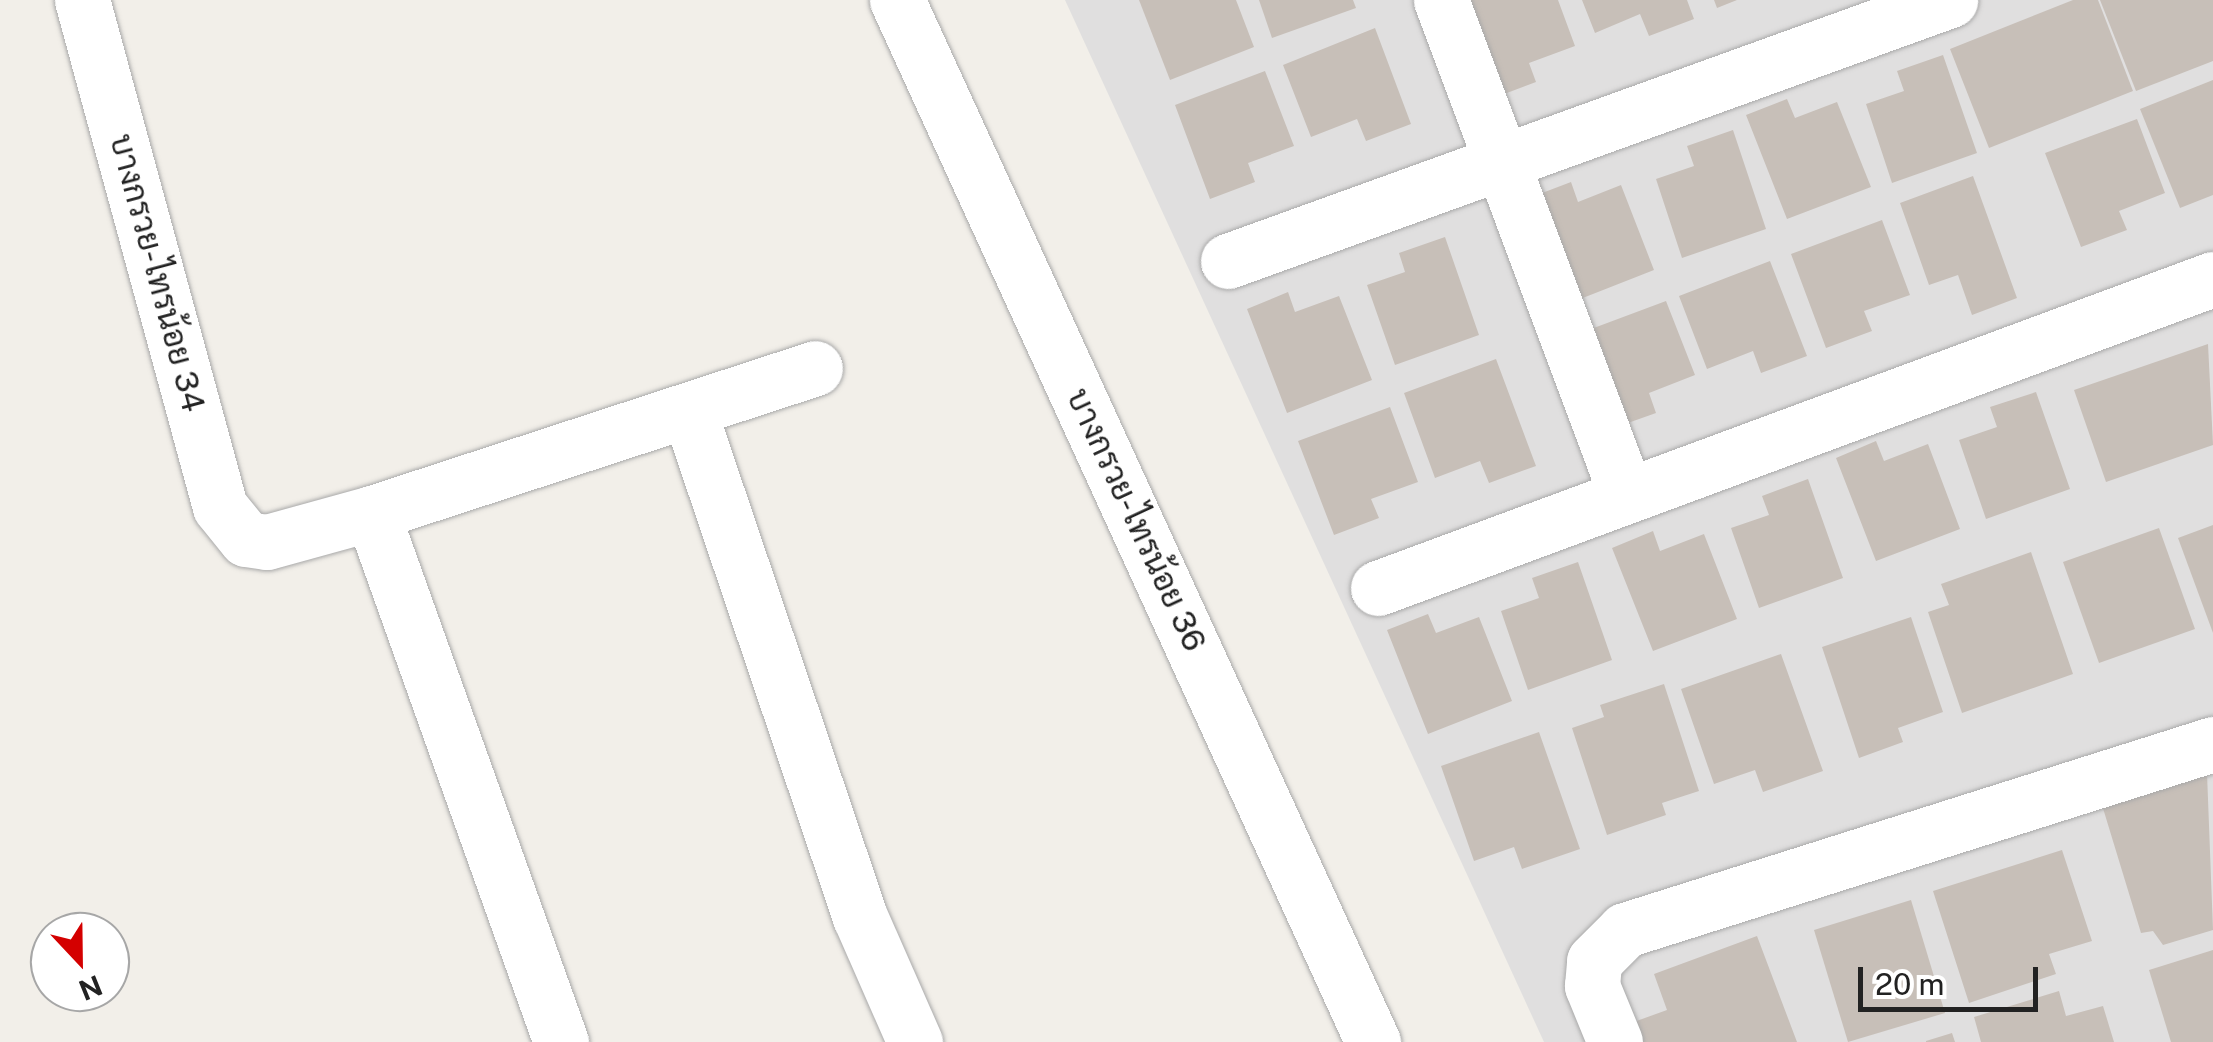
<!DOCTYPE html>
<meta charset="utf-8">
<style>
body{margin:0}
#map{position:relative;width:2213px;height:1042px;overflow:hidden;background:#f2efe9;font-family:"Public Sans",Sarabun,sans-serif}
div>[style]{position:absolute}
[style*='--x']{left:calc(var(--x)*1px);top:calc(var(--y)*1px);width:calc(var(--w)*1px);rotate:calc(var(--a)*1deg)}
.residential>*{inset:0;background:#e0dfdf}
.building>*{inset:0;background:#c7bfb8}
.roads{filter:drop-shadow(0 0 2px #a9a9a9) drop-shadow(0 0 2px #a9a9a9)}
.street>*{height:55px;margin:-27.5px;padding:0 27.5px;transform-origin:27.5px;border-radius:27.5px;background:#fff}
span{translate:-50% -50%;white-space:nowrap;text-align:center;line-height:1.15;-webkit-text-stroke:8px #fff;paint-order:stroke}
.street-label{font-size:32px;color:#222}
.north{position:absolute;left:30px;top:912px;width:100px;height:100px;box-sizing:border-box;background:#fff;border:2px solid #a7a7a7;border-radius:50%;rotate:158deg;font-size:28px;font-weight:700;line-height:40px;text-align:center;color:#222}
.north::after{content:'';display:block;margin:auto;width:35px;height:45px;background:#d40000;clip-path:polygon(50% 0,100% 100%,50% 72%,0 100%)}
.scale{position:absolute;left:1858px;top:967px;width:180px;height:45px;box-sizing:border-box;border:5px solid #222;border-top:0;padding-left:12px;font-size:30px;line-height:35px;white-space:nowrap;color:#222;-webkit-text-stroke:8px #fff;paint-order:stroke}
</style>
<div id="map">
<div class="residential">
<div style="clip-path:polygon(1065px 0,2213px 0,2213px 1042px,1544px 1042px)"></div>
</div>
<div class="building">
<div style="clip-path:polygon(1139px 0,1236px 0,1254px 47px,1170px 80px)"></div>
<div style="clip-path:polygon(1259px 0,1353px 0,1356px 8px,1272px 38px)"></div>
<div style="clip-path:polygon(1470px 0,1558px 0,1575px 46px,1529px 63px,1536px 82px,1491px 99px)"></div>
<div style="clip-path:polygon(1582px 0,1687px 0,1694px 19px,1649px 36px,1640px 14px,1595px 33px)"></div>
<div style="clip-path:polygon(1714px 0,1737px 0,1717px 8px)"></div>
<div style="clip-path:polygon(2073px 0,2098px 0,2133px 91px,1989px 148px,1950px 49px)"></div>
<div style="clip-path:polygon(2100px 0,2213px 0,2213px 61px,2136px 91px)"></div>
<div style="clip-path:polygon(1375px 28px,1411px 124px,1366px 141px,1357px 119px,1311px 137px,1283px 65px)"></div>
<div style="clip-path:polygon(1943px 55px,1977px 153px,1892px 183px,1866px 104px,1904px 91px,1897px 71px)"></div>
<div style="clip-path:polygon(1265px 71px,1294px 146px,1248px 163px,1255px 182px,1210px 199px,1175px 105px)"></div>
<div style="clip-path:polygon(2213px 80px,2213px 195px,2180px 208px,2140px 109px)"></div>
<div style="clip-path:polygon(1787px 99px,1795px 118px,1837px 102px,1871px 187px,1787px 219px,1746px 115px)"></div>
<div style="clip-path:polygon(2137px 119px,2165px 193px,2119px 211px,2127px 230px,2081px 247px,2045px 153px)"></div>
<div style="clip-path:polygon(1733px 130px,1766px 229px,1682px 258px,1656px 179px,1694px 166px,1687px 146px)"></div>
<div style="clip-path:polygon(1973px 176px,2017px 298px,1972px 315px,1958px 275px,1929px 285px,1900px 203px)"></div>
<div style="clip-path:polygon(1571px 182px,1578px 202px,1621px 185px,1654px 270px,1570px 303px,1529px 198px)"></div>
<div style="clip-path:polygon(1882px 220px,1910px 295px,1864px 311px,1872px 331px,1826px 348px,1791px 254px)"></div>
<div style="clip-path:polygon(1445px 237px,1479px 335px,1395px 365px,1367px 285px,1405px 272px,1399px 253px)"></div>
<div style="clip-path:polygon(1770px 261px,1807px 356px,1761px 373px,1753px 351px,1707px 369px,1679px 296px)"></div>
<div style="clip-path:polygon(1288px 292px,1295px 312px,1339px 296px,1372px 380px,1287px 413px,1247px 309px)"></div>
<div style="clip-path:polygon(1666px 301px,1695px 375px,1649px 393px,1656px 413px,1611px 429px,1575px 335px)"></div>
<div style="clip-path:polygon(2208px 344px,2213px 445px,2106px 482px,2074px 390px)"></div>
<div style="clip-path:polygon(1496px 359px,1536px 466px,1489px 483px,1480px 461px,1435px 478px,1404px 393px)"></div>
<div style="clip-path:polygon(2036px 392px,2070px 489px,1986px 519px,1959px 440px,1997px 427px,1990px 407px)"></div>
<div style="clip-path:polygon(1390px 407px,1418px 482px,1371px 499px,1379px 518px,1334px 535px,1298px 441px)"></div>
<div style="clip-path:polygon(1876px 441px,1884px 461px,1928px 444px,1960px 529px,1876px 561px,1836px 458px)"></div>
<div style="clip-path:polygon(1808px 479px,1843px 578px,1759px 608px,1731px 528px,1769px 515px,1762px 496px)"></div>
<div style="clip-path:polygon(2213px 525px,2213px 633px,2178px 538px)"></div>
<div style="clip-path:polygon(2159px 528px,2195px 629px,2099px 663px,2063px 562px)"></div>
<div style="clip-path:polygon(1653px 531px,1660px 551px,1704px 534px,1737px 619px,1653px 651px,1612px 548px)"></div>
<div style="clip-path:polygon(2031px 552px,2073px 674px,1962px 713px,1928px 612px,1949px 605px,1941px 584px)"></div>
<div style="clip-path:polygon(1578px 562px,1612px 660px,1528px 690px,1501px 611px,1539px 598px,1532px 578px)"></div>
<div style="clip-path:polygon(1428px 614px,1436px 633px,1479px 617px,1512px 701px,1428px 734px,1387px 630px)"></div>
<div style="clip-path:polygon(1911px 617px,1943px 712px,1898px 728px,1903px 742px,1859px 758px,1822px 647px)"></div>
<div style="clip-path:polygon(1781px 654px,1823px 771px,1763px 792px,1755px 770px,1714px 784px,1681px 689px)"></div>
<div style="clip-path:polygon(1664px 684px,1699px 791px,1662px 803px,1666px 815px,1607px 835px,1572px 728px,1604px 717px,1600px 705px)"></div>
<div style="clip-path:polygon(1539px 732px,1580px 849px,1522px 869px,1514px 847px,1474px 861px,1441px 766px)"></div>
<div style="clip-path:polygon(2207px 773px,2213px 930px,2163px 945px,2153px 931px,2141px 933px,2102px 805px)"></div>
<div style="clip-path:polygon(2062px 850px,2092px 941px,2049px 954px,2056px 974px,1969px 1003px,1933px 891px)"></div>
<div style="clip-path:polygon(1911px 900px,1945px 1013px,1848px 1042px,1814px 930px)"></div>
<div style="clip-path:polygon(1757px 936px,1797px 1042px,1638px 1042px,1631px 1023px,1667px 1010px,1654px 974px)"></div>
<div style="clip-path:polygon(2213px 950px,2213px 1042px,2171px 1042px,2149px 970px)"></div>
<div style="clip-path:polygon(2059px 991px,2066px 1016px,2103px 1006px,2114px 1042px,1981px 1042px,1974px 1017px)"></div>
<div style="clip-path:polygon(1952px 1033px,1955px 1042px,1926px 1042px,1926px 1041px)"></div>
</div>
<div class="roads">
<div class="street">
<div style="--x:82;--y:0;--w:525;--a:74.77"></div>
<div style="--x:220;--y:507;--w:41;--a:50.9"></div>
<div style="--x:246;--y:539;--w:21;--a:8"></div>
<div style="--x:267;--y:542;--w:109;--a:-15.4"></div>
<div style="--x:372;--y:513;--w:466;--a:-18.1"></div>
<div style="--x:897;--y:0;--w:1146;--a:65.45"></div>
<div style="--x:1441;--y:0;--w:528;--a:69.47"></div>
<div style="--x:1228;--y:261;--w:768;--a:-19.87"></div>
<div style="--x:690;--y:414;--w:531;--a:71.33"></div>
<div style="--x:860;--y:917;--w:137;--a:66.3"></div>
<div style="--x:372;--y:513;--w:562;--a:70.34"></div>
<div style="--x:1378;--y:588;--w:890;--a:-20.31"></div>
<div style="--x:1615;--y:1042;--w:61;--a:-112.3"></div>
<div style="--x:1592;--y:986;--w:25;--a:-85"></div>
<div style="--x:1594;--y:961;--w:44;--a:-45"></div>
<div style="--x:1625;--y:930;--w:617;--a:-17.55"></div>
</div>
</div>
<div class="street-label">
<span style="left:157px;top:273px;rotate:75deg">บางกรวย-ไทรน้อย 34</span>
<span style="left:1136px;top:520px;rotate:65deg">บางกรวย-ไทรน้อย 36</span>
</div>
<div class="north">N</div>
<div class="scale">20 m</div>
</div>
